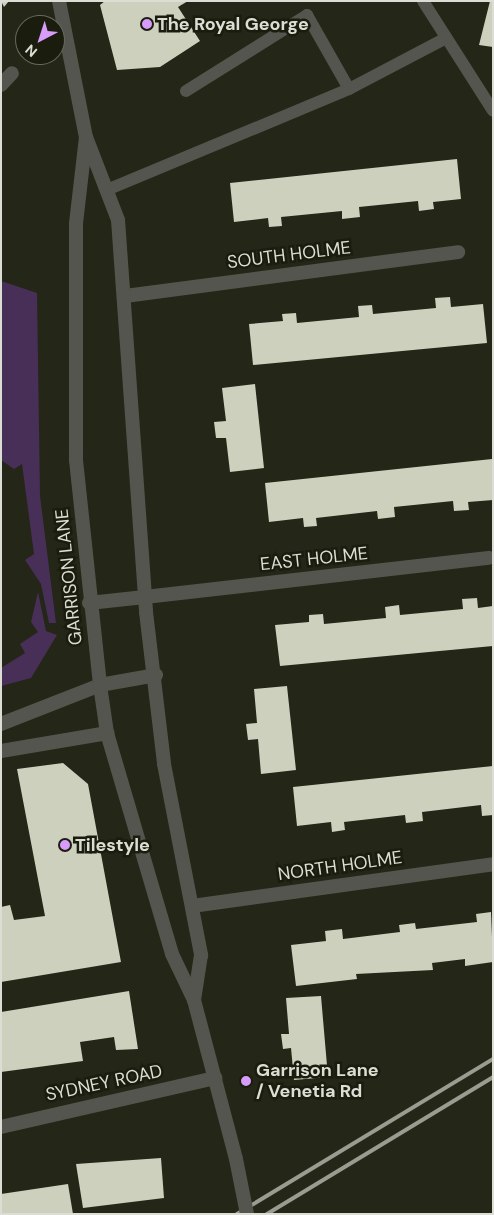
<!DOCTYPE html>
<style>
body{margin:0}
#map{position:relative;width:494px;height:1215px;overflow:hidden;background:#242617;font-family:"DM Sans",sans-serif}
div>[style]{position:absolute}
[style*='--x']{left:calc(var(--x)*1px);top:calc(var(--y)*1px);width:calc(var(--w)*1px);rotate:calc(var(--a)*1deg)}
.green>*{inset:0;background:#482f57}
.building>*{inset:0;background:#ccd0bd}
.service>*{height:12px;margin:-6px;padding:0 6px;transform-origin:6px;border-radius:6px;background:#54554e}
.minor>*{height:14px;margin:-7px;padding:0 7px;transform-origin:7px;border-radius:7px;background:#54554e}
.tertiary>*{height:14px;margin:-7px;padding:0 7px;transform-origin:7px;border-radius:7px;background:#54554e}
.rail>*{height:4px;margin:-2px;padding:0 2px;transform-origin:2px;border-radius:2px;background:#9a9c91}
.tertiary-bridge>*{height:14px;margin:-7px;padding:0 7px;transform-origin:7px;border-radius:7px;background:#54554e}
.dots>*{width:14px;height:14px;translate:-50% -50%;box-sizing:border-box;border:2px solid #1a1c0e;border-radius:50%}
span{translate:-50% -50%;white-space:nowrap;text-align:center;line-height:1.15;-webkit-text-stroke:5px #1a1c0e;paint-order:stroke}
.poi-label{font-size:18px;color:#dcded5;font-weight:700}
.left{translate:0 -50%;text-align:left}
.street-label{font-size:18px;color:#dcded5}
.frame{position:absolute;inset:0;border:2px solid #dcded5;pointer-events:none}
.north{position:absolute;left:15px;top:15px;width:50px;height:50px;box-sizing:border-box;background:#1a1c0e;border:1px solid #686a5e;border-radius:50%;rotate:220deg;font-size:14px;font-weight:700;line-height:20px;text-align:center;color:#dcded5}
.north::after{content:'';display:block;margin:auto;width:18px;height:22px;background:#d79bf9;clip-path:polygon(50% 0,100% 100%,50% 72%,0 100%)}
</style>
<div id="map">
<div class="green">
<div style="clip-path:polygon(1px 281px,37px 293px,40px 496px,56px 623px,49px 623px,41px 584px,25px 560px,34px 554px,22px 464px,14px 469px,1px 460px)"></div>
<div style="clip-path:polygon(38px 592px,46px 631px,57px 635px,31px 678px,1px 686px,1px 668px,25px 653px,20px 644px,38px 632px,31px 622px)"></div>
</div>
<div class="building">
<div style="clip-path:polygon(1px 1px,9px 1px,4px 7px)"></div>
<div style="clip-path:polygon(105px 1px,188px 1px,178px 7px,200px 41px,160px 67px,117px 70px,100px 5px)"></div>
<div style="clip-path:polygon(490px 1px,493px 1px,493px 47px,479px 45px)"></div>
<div style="clip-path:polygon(457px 159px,461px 199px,433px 202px,434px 209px,419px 211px,418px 201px,359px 207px,360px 217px,342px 219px,342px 211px,281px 217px,282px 226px,269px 227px,268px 218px,234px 222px,230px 183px)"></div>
<div style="clip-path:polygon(450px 297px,451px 307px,483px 304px,487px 343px,253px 365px,249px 324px,283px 321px,282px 314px,296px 313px,297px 323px,359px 317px,358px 306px,372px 305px,373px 314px,436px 308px,435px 298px)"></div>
<div style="clip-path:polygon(255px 384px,264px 468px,230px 472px,226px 438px,216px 438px,214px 422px,226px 421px,222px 388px)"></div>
<div style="clip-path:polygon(492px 459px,493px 500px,468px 502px,469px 510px,454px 511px,453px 501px,394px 507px,395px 517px,378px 519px,377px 511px,316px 518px,317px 526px,304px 527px,303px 518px,269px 522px,265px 483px)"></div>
<div style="clip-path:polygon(477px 598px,478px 608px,493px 606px,493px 646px,280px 666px,275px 625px,309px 622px,309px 615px,323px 614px,324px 624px,386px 618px,385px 607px,399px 605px,400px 615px,463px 609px,462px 599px)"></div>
<div style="clip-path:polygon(287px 686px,296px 770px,261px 774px,258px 739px,248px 740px,246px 724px,257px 723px,254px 689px)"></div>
<div style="clip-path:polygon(63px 763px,88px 784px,121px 962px,1px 982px,1px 907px,10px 905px,14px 920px,45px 916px,17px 769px)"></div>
<div style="clip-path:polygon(493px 766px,493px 815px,482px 816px,481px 805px,422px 812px,423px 821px,406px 823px,405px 815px,344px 822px,345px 830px,332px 832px,331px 822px,297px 826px,293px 787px)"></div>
<div style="clip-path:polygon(491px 912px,493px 962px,465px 966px,465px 959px,432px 963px,433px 970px,356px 974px,357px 979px,296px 986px,291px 945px,326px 941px,325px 931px,342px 929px,343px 939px,400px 932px,399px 925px,415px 923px,416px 929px,477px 922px,476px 914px)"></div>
<div style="clip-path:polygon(129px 991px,138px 1049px,116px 1050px,114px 1037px,80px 1042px,83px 1061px,1px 1072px,1px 1012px)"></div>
<div style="clip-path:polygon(321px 996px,328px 1077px,294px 1080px,291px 1048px,283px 1049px,281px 1034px,289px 1034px,286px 998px)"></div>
<div style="clip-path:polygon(161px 1158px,164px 1198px,83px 1208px,76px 1164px)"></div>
<div style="clip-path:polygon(68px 1184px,73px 1214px,1px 1214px,1px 1194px)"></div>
</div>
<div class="service">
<div style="--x:423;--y:1;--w:130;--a:57.5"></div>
<div style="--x:186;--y:91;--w:143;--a:-32.1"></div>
<div style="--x:307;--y:15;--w:85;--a:60.4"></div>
<div style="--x:109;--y:189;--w:260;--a:-22.6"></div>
<div style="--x:349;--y:89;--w:110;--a:-27.7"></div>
</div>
<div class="minor">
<div style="--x:1;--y:85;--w:16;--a:-47"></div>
<div style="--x:125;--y:296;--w:336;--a:-7.5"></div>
<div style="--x:145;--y:597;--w:346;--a:-6.5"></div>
<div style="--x:1;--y:724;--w:106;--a:-21.5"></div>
<div style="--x:1;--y:751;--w:108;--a:-9.6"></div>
<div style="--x:192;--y:906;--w:304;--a:-7.9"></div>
<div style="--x:1;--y:1127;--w:220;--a:-12.9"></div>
</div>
<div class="tertiary">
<div style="--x:59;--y:1;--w:139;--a:78.8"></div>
<div style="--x:86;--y:137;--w:89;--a:68.9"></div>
<div style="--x:118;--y:220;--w:393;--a:85.9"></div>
<div style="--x:146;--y:612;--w:153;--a:83.2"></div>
<div style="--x:164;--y:764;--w:195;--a:79"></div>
<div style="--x:201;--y:955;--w:46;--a:98.8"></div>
<div style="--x:86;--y:137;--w:87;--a:96.6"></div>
<div style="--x:76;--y:223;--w:237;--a:90"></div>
<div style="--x:76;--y:460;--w:226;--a:83.9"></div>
<div style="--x:100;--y:685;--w:49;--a:81.7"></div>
<div style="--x:107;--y:733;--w:230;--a:73.6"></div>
<div style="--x:172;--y:954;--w:51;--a:64.4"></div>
<div style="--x:194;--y:1000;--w:164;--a:75.2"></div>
<div style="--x:89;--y:603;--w:56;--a:-6.1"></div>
<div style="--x:100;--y:685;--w:57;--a:-10.1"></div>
</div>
<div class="rail">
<div style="--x:237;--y:1214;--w:299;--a:-31.2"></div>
<div style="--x:267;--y:1214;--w:264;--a:-31.2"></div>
</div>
<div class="tertiary-bridge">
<div style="--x:236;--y:1159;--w:56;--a:78.7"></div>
</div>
<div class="dots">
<div style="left:147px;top:24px;background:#d79bf9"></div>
<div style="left:65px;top:845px;background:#d79bf9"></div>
<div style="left:246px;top:1081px;background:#d79bf9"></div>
</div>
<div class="poi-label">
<span class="left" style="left:157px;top:24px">The Royal George</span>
<span class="left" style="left:75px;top:845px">Tilestyle</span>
<span class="left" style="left:256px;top:1081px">Garrison Lane<br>/ Venetia Rd</span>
</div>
<div class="street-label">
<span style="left:289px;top:255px;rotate:-7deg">SOUTH HOLME</span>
<span style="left:314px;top:559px;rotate:-6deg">EAST HOLME</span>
<span style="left:69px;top:577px;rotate:-96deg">GARRISON LANE</span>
<span style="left:340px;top:866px;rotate:-8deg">NORTH HOLME</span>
<span style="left:104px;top:1083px;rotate:-12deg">SYDNEY ROAD</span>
</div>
<div class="frame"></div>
<div class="north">N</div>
</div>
